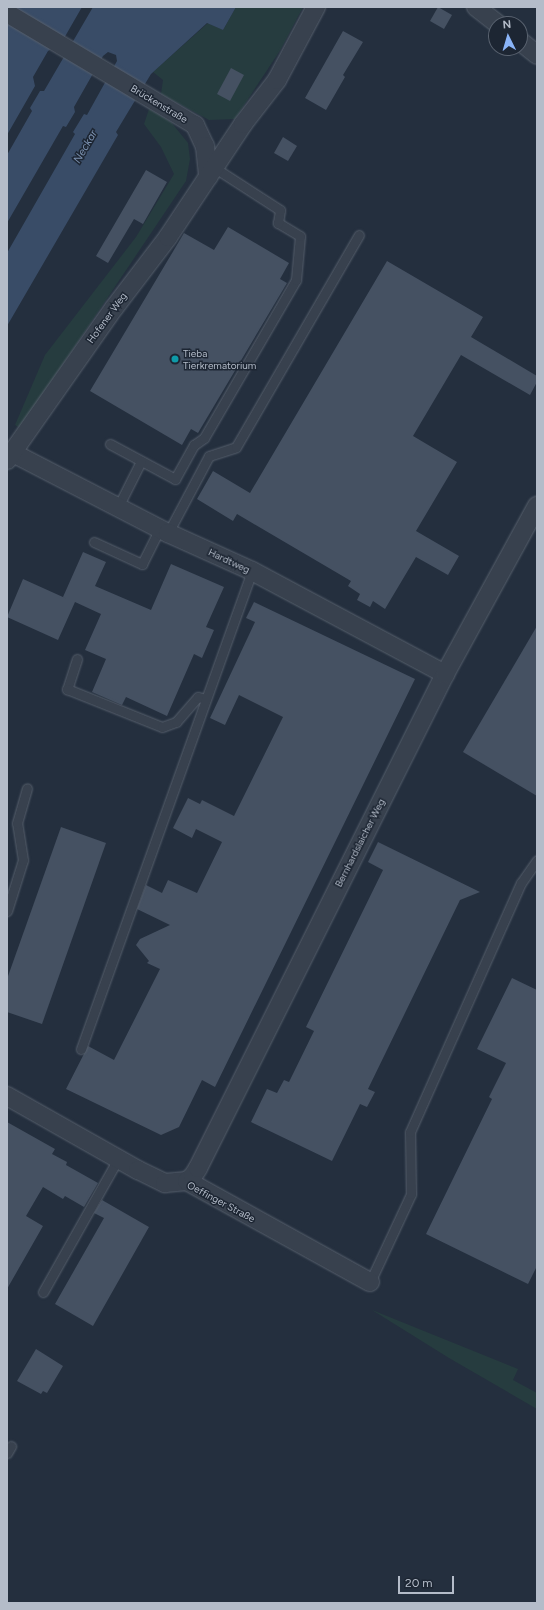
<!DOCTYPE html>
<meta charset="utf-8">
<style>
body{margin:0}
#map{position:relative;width:544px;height:1610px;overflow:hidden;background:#242f3e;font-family:Figtree,sans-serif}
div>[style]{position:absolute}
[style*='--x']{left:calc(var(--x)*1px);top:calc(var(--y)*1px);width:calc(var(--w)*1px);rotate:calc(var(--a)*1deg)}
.green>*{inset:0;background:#263c3f}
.water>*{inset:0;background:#394c67}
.building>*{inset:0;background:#455162}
.roads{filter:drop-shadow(0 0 1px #565f6c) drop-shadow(0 0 1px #565f6c)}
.service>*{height:9px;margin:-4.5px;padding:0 4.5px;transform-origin:4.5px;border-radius:4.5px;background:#38414e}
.minor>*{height:18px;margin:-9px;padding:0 9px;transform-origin:9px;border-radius:9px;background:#38414e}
.dots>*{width:11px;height:11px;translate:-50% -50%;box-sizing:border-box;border:2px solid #1d2633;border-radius:50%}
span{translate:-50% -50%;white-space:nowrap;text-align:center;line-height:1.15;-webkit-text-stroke:3px #1d2633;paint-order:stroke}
.street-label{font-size:10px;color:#b4bcc9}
.poi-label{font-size:10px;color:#b4bcc9}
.left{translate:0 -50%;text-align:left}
.water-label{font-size:11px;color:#7c92b1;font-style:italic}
.frame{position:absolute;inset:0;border:8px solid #b4bcc9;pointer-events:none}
.north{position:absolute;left:488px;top:16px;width:40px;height:40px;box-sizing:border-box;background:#1d2633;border:1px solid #59626f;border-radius:50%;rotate:355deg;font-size:11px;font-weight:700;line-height:16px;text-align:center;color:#b4bcc9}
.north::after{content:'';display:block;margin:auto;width:14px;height:18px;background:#8ab4f8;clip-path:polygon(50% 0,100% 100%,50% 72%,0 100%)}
.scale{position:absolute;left:398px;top:1576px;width:56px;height:18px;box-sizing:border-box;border:2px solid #b4bcc9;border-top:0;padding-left:5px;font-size:12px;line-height:14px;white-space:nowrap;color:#b4bcc9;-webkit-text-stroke:3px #1d2633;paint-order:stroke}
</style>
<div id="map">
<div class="green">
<div style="clip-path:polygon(236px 7px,303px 7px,281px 49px,235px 119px,209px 120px,161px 94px,163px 80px,153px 72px,208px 23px,223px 30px)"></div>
<div style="clip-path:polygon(149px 109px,171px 122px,188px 143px,190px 159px,186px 181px,20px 428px,15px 425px,45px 355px,136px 237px,174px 174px,161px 147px,144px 124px)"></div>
<div style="clip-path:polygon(372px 1310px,518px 1369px,513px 1380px,537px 1393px,537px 1409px,449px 1358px)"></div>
</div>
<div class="water">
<div style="clip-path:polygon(7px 7px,82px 7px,63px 40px,48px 51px,33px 77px,35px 86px,7px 135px)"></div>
<div style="clip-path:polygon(93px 7px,236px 7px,223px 30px,207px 23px,151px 74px,116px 132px,118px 135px,7px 326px,7px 253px,75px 134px,73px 132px,84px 114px,87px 115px,117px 61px,116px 55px,108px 52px,103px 56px,74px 107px,75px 112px,66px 127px,63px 126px,7px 223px,7px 155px,32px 111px,30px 108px,40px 91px,44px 91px)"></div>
</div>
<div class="building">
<div style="clip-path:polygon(438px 7px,452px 15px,444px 29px,430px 21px)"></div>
<div style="clip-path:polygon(343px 31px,363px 42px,343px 75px,345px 77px,326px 110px,305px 98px)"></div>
<div style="clip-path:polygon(231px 68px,244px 75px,230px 101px,217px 94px)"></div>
<div style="clip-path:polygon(283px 137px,297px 146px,288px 161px,274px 153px)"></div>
<div style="clip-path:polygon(146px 170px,167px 182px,143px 224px,134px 219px,108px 263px,96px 256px)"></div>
<div style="clip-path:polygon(228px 227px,289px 263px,280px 279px,287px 283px,198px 433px,191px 429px,182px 445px,90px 391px,184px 233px,214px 250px)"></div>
<div style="clip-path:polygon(387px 261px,483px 317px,471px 337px,537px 376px,537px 382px,530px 395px,461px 355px,413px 436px,457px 462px,416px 531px,459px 556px,448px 575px,416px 557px,385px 609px,373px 601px,370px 607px,357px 600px,360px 594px,348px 586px,351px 581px,237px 514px,233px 521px,197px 499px,213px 471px,250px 493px)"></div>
<div style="clip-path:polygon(83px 552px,106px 562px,95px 586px,151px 610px,171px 564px,224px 587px,206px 627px,214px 630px,202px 658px,194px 654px,167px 716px,126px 697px,122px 705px,92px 692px,106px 659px,85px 650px,101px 614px,75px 602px,58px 640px,7px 617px,23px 579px,74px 602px,63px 597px)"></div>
<div style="clip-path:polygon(254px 602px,415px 679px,215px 1087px,202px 1080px,179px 1127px,161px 1135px,66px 1089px,88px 1046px,114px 1060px,160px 969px,147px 963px,149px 961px,136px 945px,140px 939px,170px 925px,137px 909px,146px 885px,162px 893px,168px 880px,197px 893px,222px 842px,196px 829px,192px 838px,173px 828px,188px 798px,200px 804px,202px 800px,234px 816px,283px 717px,239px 695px,225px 725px,210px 718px,255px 622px,246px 618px)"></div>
<div style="clip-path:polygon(537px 626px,537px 796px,463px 752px)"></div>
<div style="clip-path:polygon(61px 827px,106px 843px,42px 1024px,7px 1012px,7px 979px)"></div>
<div style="clip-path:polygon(378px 842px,480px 892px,460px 900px,368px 1089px,375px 1092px,367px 1107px,360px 1104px,332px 1161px,251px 1122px,267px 1089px,277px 1093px,284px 1080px,289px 1082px,314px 1031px,306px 1027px,383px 870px,368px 862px)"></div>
<div style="clip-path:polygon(512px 978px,537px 990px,537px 1266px,528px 1284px,426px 1234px,492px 1099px,489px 1097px,506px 1063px,477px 1049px)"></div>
<div style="clip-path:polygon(7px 1122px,55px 1149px,52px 1154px,67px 1162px,66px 1165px,98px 1183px,84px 1207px,65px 1196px,63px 1199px,43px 1187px,26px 1216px,43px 1226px,7px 1289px)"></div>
<div style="clip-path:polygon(102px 1200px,149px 1227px,93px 1326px,55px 1304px,104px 1218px,94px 1213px)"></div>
<div style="clip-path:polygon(36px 1349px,63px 1366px,47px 1393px,43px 1391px,41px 1394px,17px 1381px)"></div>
</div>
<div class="roads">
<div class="service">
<div style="--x:110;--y:444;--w:74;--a:28.3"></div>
<div style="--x:175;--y:479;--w:39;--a:-61"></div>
<div style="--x:194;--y:445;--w:12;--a:-35"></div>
<div style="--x:204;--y:438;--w:183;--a:-59.8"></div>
<div style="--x:296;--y:280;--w:44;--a:-84.8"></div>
<div style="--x:300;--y:236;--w:26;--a:-149"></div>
<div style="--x:278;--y:223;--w:13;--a:-81"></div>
<div style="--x:280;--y:210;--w:77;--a:-147.1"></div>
<div style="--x:118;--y:507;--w:51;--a:-63.4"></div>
<div style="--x:168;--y:533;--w:87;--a:-62"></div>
<div style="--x:209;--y:456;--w:28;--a:-18"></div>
<div style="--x:236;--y:447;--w:245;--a:-59.9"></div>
<div style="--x:94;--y:542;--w:53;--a:24.6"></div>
<div style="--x:142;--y:564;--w:40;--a:-63.4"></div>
<div style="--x:77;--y:659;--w:32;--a:108"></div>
<div style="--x:67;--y:689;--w:102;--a:21.8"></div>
<div style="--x:162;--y:727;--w:15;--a:-20"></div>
<div style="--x:176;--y:722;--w:33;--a:-49"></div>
<div style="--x:198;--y:697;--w:8;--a:14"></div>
<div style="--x:7;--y:911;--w:53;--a:-72.6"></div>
<div style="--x:23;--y:860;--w:37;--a:-99"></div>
<div style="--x:17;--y:823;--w:36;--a:-74"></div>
<div style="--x:81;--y:1049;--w:508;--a:-70.32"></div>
<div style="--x:370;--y:1282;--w:97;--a:-65"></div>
<div style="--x:411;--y:1194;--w:62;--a:-90.9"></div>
<div style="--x:410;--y:1132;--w:273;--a:-66"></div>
<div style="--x:521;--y:883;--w:28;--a:-55"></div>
<div style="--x:43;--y:1292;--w:153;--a:-60.6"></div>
<div style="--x:7;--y:1453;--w:8;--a:-60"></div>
</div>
<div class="minor">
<div style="--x:476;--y:7;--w:28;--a:38"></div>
<div style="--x:7;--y:13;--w:219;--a:30.8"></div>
<div style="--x:195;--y:125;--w:23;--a:65"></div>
<div style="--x:205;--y:146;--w:31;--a:84"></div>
<div style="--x:520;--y:41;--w:22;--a:39"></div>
<div style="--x:11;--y:452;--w:177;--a:27.3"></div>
<div style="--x:168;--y:533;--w:92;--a:24.3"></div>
<div style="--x:252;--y:571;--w:219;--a:28.1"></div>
<div style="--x:7;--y:460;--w:186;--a:-54.9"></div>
<div style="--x:114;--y:308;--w:89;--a:-52.7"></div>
<div style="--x:168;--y:237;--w:136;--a:-56.4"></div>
<div style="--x:243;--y:124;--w:56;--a:-52.3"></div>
<div style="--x:277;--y:80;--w:83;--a:-61.9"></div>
<div style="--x:7;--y:1096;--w:150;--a:29.5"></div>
<div style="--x:138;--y:1170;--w:30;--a:26"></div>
<div style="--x:165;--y:1183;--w:22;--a:-5"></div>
<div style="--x:187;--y:1181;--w:209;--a:28.9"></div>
<div style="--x:187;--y:1181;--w:8;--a:-40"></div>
<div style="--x:193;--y:1176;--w:9;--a:-58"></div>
<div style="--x:198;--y:1168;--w:552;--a:-63.43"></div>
<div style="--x:445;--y:674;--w:192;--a:-61.3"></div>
</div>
</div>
<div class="dots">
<div style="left:175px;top:359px;background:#0f9aa8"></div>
</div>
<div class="street-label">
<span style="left:159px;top:104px;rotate:31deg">Brückenstraße</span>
<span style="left:107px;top:318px;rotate:-54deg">Hofener Weg</span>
<span style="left:229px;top:561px;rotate:25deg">Hardtweg</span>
<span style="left:360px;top:843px;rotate:-63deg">Bernhardslaicher Weg</span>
<span style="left:221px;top:1202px;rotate:28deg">Oeffinger Straße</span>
</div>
<div class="poi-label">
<span class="left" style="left:183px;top:359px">Tieba<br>Tierkrematorium</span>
</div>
<div class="water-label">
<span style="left:86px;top:147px;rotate:-60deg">Neckar</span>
</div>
<div class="frame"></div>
<div class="north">N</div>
<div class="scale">20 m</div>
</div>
